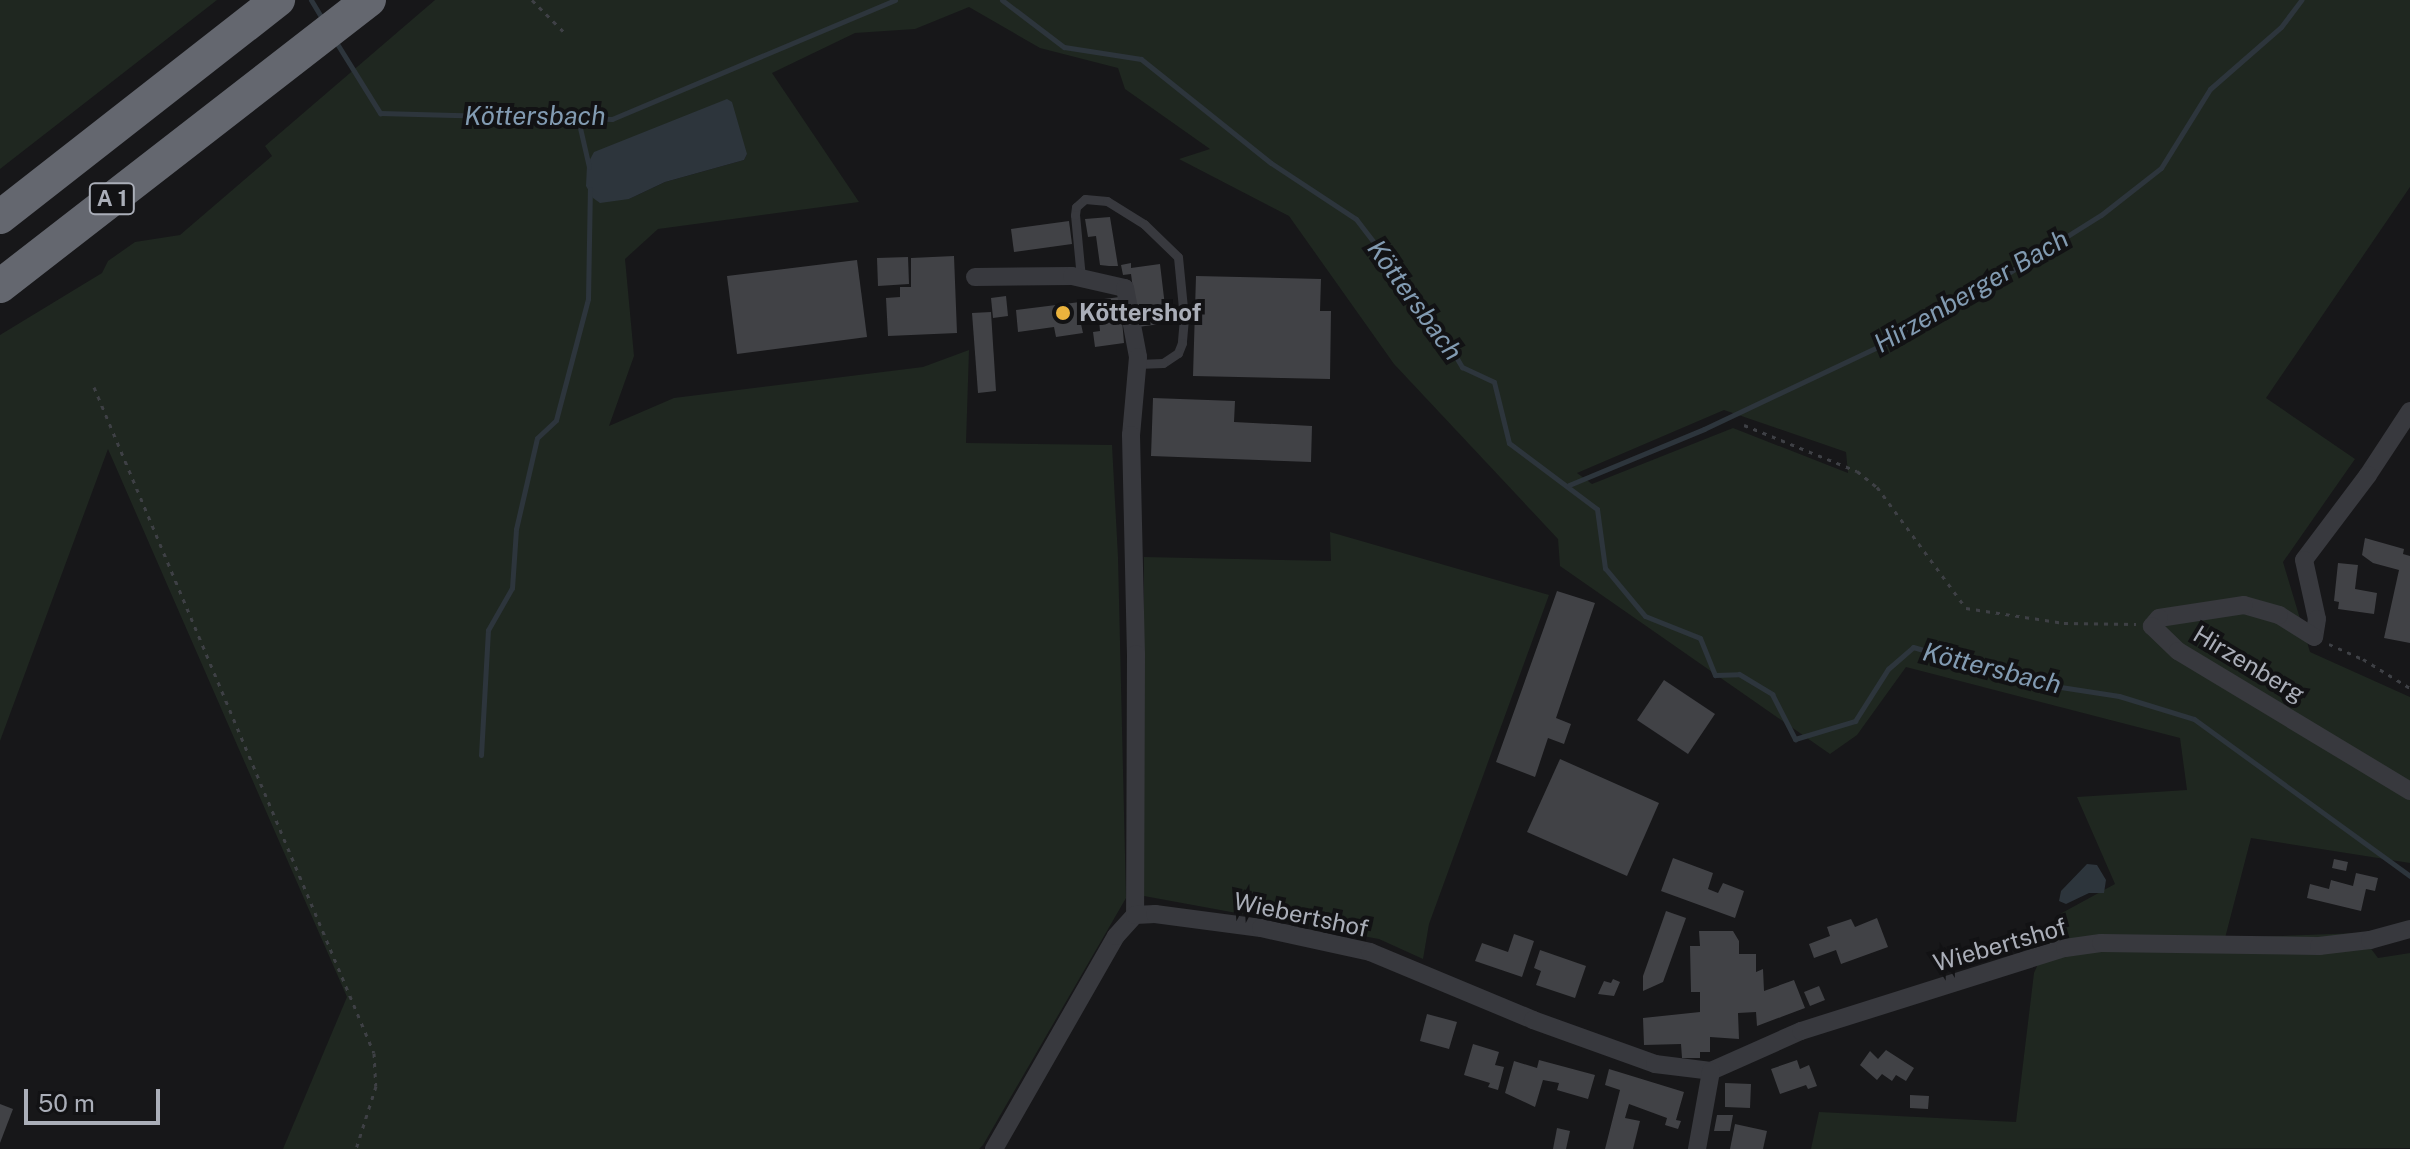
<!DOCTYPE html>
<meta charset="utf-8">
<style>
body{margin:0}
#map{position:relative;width:2410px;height:1149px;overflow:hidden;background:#171719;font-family:"Public Sans",sans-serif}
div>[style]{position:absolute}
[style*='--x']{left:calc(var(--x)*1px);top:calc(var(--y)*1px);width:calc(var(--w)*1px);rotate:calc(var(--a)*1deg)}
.green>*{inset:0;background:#1f2720}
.water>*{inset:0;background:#2d353c}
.stream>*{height:5px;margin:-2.5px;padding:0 2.5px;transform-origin:2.5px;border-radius:2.5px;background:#2d353c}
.building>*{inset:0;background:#414246}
.path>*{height:3px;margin-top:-1.5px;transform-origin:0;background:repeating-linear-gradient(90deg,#3e4045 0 4px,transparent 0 10px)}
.lane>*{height:9px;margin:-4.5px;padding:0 4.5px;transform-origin:4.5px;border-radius:4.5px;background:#38393e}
.street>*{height:18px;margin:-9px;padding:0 9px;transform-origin:9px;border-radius:9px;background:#38393e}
.highway>*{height:34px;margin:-17px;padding:0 17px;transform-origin:17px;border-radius:17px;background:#64676f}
.dots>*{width:22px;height:22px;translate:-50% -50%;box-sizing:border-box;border:4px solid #121214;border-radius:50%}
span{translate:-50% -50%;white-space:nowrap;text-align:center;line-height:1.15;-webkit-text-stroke:8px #121214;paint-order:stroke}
.shield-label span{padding:2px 6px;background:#121214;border:2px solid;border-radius:6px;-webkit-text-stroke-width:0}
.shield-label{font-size:22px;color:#aaaeb8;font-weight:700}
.poi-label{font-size:24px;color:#aaaeb8;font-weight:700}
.left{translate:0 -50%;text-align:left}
.street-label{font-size:24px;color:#aaaeb8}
.water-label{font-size:26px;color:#829bb2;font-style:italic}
.scale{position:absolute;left:24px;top:1089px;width:136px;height:36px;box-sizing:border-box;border:4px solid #aaaeb8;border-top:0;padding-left:10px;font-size:24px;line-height:28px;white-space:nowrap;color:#aaaeb8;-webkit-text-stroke:6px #121214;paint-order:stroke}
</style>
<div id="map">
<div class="green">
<div style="clip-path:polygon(0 0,217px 0,0 169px)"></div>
<div style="clip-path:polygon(evenodd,435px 0,2410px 0,2410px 187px,2266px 398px,2355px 459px,2283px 562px,2310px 652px,2410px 697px,2410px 863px,2251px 838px,2225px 938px,2359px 933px,2378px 958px,2410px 953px,2410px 1148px,1811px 1149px,1819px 1112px,2016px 1122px,2034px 973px,2060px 914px,2115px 884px,2077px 797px,2187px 790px,2180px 738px,1906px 667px,1857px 735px,1830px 754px,1560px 566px,1558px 539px,1394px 364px,1289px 216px,1179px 159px,1210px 149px,1125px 89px,1118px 68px,1040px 48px,969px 7px,915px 29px,855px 33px,772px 73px,859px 202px,658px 229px,625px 259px,634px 356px,609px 426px,674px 398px,923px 367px,969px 350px,966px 443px,1112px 445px,1118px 557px,1126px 898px,983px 1145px,979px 1149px,283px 1149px,347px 997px,108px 449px,0 741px,0 335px,102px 273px,108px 261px,135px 242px,180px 235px,272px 156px,265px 146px,435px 0,747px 154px,744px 160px,665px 182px,629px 199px,587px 165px,747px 154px,435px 0,1724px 410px,1846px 452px,1848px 473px,1733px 428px,1592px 484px,1577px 473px,1724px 410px)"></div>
<div style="clip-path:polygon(1330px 532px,1549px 595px,1429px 924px,1423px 959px,1379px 939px,1144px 896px,1144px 557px,1331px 561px)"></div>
</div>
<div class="water">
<div style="clip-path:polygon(727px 99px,732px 102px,747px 154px,744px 160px,665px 182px,629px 199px,600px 203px,593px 198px,586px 186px,587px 165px,594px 152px)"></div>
<div style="clip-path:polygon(2087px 864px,2097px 865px,2106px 880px,2104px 893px,2089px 893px,2066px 904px,2059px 901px,2061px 891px)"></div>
</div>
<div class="stream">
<div style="--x:311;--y:0;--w:23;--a:59"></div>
<div style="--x:1002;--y:0;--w:78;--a:37.2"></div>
<div style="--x:1064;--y:47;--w:78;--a:8.9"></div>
<div style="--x:1141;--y:59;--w:166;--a:38.7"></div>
<div style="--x:1271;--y:163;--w:102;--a:33.4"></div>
<div style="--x:1356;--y:219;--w:135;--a:52.5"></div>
<div style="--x:1438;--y:326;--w:48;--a:59.7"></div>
<div style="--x:1462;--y:367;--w:35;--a:25"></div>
<div style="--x:1494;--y:382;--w:63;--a:76.2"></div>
<div style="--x:1509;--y:443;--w:110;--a:36.9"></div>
<div style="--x:1597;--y:509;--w:60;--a:82.3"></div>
<div style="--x:1605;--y:568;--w:62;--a:50.2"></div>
<div style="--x:1645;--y:616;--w:59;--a:21.8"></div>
<div style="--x:1700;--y:638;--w:40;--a:68"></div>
<div style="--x:1715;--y:675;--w:24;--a:-2"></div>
<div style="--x:1739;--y:674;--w:39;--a:31"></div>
<div style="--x:1772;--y:694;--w:51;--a:62.9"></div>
<div style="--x:1795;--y:739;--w:63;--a:-16.7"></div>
<div style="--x:1855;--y:721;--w:62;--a:-57.6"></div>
<div style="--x:1888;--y:669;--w:33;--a:-41"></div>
<div style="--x:1913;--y:647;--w:133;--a:16.1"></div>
<div style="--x:2041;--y:684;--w:79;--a:8.7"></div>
<div style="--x:2119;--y:696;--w:78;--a:17"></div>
<div style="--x:2194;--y:719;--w:267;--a:36"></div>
<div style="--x:336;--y:42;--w:84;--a:58.2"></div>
<div style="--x:380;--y:113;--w:232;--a:1.5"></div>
<div style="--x:612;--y:119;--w:307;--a:-22.8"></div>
<div style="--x:578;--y:119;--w:49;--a:77.1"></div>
<div style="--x:1569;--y:485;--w:146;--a:-22.5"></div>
<div style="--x:1704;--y:429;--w:199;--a:-25.3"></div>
<div style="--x:1884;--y:344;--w:66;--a:-27"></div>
<div style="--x:1943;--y:314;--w:186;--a:-32.1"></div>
<div style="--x:2101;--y:215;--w:76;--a:-38.1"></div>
<div style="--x:2161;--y:168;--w:93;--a:-58.2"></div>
<div style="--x:2210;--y:89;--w:94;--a:-41.1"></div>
<div style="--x:2281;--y:27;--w:34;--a:-53"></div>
<div style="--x:481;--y:755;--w:125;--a:-86.8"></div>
<div style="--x:488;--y:630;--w:48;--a:-60.3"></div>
<div style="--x:512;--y:588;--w:59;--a:-86.1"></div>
<div style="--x:516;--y:529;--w:93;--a:-77"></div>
<div style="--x:537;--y:438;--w:26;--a:-43"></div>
<div style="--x:556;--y:420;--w:125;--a:-75.2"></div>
<div style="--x:588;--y:299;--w:110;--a:-89"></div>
</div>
<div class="building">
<div style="clip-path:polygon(1110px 217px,1118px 266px,1109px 266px,1100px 265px,1096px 236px,1088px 237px,1085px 219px)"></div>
<div style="clip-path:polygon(1069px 221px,1072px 244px,1014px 252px,1011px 229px)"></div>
<div style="clip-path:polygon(954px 256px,957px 333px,888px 336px,886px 298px,900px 297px,900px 287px,911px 287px,911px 258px)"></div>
<div style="clip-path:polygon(908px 257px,909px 284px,878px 286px,877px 258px)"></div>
<div style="clip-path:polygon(857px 260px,867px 337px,737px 354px,727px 276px)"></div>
<div style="clip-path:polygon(1131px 263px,1131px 268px,1160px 264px,1167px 323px,1138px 327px,1131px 274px,1123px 275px,1121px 265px)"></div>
<div style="clip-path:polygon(1196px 276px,1321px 279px,1320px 311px,1331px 311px,1330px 379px,1193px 376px)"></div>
<div style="clip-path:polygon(1006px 296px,1008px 316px,993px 318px,991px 298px)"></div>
<div style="clip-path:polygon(1120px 297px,1124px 343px,1095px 347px,1093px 332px,1100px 331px,1099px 320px,1081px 324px,1083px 333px,1056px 337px,1054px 327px,1018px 332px,1016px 310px)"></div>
<div style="clip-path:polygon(991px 312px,996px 391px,978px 393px,972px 313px)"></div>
<div style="clip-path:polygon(1153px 398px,1235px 401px,1234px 422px,1312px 426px,1311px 462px,1151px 456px)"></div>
<div style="clip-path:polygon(2365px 538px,2404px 549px,2403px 554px,2410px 556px,2410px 643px,2384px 638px,2399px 570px,2373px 563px,2362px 555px)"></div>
<div style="clip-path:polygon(2338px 563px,2358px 565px,2355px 589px,2377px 593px,2374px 614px,2338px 609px,2339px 602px,2334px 601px)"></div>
<div style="clip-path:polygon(1557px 591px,1595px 603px,1556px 718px,1571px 724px,1564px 744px,1548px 738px,1535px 777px,1496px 762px)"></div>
<div style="clip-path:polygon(1664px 680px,1715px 714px,1688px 754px,1637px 720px)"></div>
<div style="clip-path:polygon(1560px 759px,1659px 803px,1627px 876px,1527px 832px)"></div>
<div style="clip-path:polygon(1673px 858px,1713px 873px,1708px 889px,1718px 893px,1723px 883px,1744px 891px,1735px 918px,1661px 891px)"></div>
<div style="clip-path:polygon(2334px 859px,2348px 862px,2346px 871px,2332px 868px)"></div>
<div style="clip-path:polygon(2356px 873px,2378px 878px,2375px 891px,2366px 889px,2361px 911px,2307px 898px,2310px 884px,2329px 889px,2331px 880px,2353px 886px)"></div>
<div style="clip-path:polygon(1666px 911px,1686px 918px,1663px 982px,1643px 991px,1643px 976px)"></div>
<div style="clip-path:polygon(1877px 918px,1888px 947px,1841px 964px,1836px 950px,1814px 958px,1809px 944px,1830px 936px,1827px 927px,1851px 919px,1855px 927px)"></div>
<div style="clip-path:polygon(1699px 931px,1733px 931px,1739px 941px,1739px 954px,1756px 954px,1756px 972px,1763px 969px,1764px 991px,1794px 980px,1805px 1008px,1757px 1026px,1756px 1012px,1738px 1013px,1739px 1039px,1710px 1037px,1710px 1052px,1700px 1052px,1700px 1058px,1682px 1058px,1681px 1044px,1644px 1045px,1643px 1018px,1700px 1012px,1700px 992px,1691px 992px,1690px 946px,1700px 946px)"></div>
<div style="clip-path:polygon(1514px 934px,1534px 941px,1522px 977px,1475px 961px,1482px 943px,1508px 952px)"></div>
<div style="clip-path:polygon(1540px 950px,1586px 966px,1575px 998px,1536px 985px,1541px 971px,1534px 968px)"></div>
<div style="clip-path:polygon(1613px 979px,1620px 982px,1614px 996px,1598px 994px,1604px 981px,1611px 983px)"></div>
<div style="clip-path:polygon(1819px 986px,1825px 1000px,1810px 1006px,1804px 992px)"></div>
<div style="clip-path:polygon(1427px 1014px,1457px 1022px,1449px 1049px,1420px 1041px)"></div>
<div style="clip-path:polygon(1473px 1044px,1499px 1052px,1495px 1065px,1504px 1067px,1498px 1090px,1488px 1087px,1490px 1083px,1464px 1075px)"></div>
<div style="clip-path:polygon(1886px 1050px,1914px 1068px,1906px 1081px,1896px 1075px,1892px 1081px,1882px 1074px,1877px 1080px,1860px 1065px,1870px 1051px,1878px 1059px)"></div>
<div style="clip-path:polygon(1539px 1060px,1595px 1075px,1588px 1099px,1557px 1090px,1559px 1083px,1543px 1080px,1535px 1107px,1505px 1093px,1514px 1061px,1537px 1068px)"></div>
<div style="clip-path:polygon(1797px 1060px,1800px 1069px,1809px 1065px,1817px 1086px,1808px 1089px,1806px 1085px,1780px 1094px,1771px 1069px)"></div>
<div style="clip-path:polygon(1609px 1069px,1684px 1092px,1676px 1120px,1681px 1121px,1678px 1129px,1665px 1125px,1667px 1118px,1629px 1104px,1625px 1118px,1640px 1121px,1633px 1149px,1605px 1149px,1620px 1090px,1605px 1085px)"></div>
<div style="clip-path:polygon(1725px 1083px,1751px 1084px,1750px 1108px,1725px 1107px)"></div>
<div style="clip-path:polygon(1910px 1095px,1929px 1096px,1928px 1109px,1910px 1108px)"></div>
<div style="clip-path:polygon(0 1104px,13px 1109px,0 1143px)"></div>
<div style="clip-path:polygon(1717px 1115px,1733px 1115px,1730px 1131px,1714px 1131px)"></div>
<div style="clip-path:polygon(1735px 1124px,1767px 1131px,1763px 1149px,1730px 1149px)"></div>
<div style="clip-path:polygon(1557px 1128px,1570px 1131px,1566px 1149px,1553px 1149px)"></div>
</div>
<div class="path">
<div style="--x:532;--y:0;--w:45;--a:45"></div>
<div style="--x:94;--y:387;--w:722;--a:67.2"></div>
<div style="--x:374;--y:1053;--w:33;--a:87"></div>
<div style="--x:376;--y:1086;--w:66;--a:107.6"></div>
<div style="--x:1744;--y:425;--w:122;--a:22.2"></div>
<div style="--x:1857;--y:471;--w:26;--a:39"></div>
<div style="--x:1877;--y:487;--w:150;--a:53.7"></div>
<div style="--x:1966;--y:608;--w:99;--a:8.7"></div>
<div style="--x:2064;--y:623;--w:72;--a:0.8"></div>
<div style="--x:2329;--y:644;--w:37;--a:24"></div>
<div style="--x:2363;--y:659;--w:55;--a:31.7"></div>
</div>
<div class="lane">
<div style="--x:1081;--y:278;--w:63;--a:-95.4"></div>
<div style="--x:1075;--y:215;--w:8;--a:-83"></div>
<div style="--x:1076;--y:207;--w:12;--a:-42"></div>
<div style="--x:1085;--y:199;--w:22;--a:5"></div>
<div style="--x:1107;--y:201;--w:44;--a:31.9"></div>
<div style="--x:1144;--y:224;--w:47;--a:44.1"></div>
<div style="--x:1178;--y:257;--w:61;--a:84.4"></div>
<div style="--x:1184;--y:318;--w:25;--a:95"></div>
<div style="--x:1182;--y:343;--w:11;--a:112"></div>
<div style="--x:1178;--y:353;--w:18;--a:146"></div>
<div style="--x:1163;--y:363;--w:26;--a:178"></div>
</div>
<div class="street">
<div style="--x:975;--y:277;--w:97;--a:-0.6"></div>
<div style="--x:1072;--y:276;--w:54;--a:12.8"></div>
<div style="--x:1125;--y:288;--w:70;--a:79.3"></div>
<div style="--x:1138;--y:357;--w:78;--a:95.1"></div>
<div style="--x:1131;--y:435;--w:219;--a:88.7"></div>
<div style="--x:1136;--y:654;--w:261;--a:90.2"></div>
<div style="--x:2410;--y:411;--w:77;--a:123.3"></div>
<div style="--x:2368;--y:475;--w:106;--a:127"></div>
<div style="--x:2304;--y:560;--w:60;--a:77.6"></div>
<div style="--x:2317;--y:619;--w:18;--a:99"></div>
<div style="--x:2314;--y:637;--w:41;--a:-147.8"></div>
<div style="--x:2279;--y:615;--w:36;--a:-164"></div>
<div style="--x:2244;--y:605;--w:86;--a:171.3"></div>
<div style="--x:2159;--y:618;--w:11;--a:131"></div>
<div style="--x:2152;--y:626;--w:36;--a:44"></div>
<div style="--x:2178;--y:651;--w:271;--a:31.1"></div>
<div style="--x:994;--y:1149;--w:245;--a:-60.2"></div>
<div style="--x:1116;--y:936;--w:28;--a:-48"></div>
<div style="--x:1135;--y:915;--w:20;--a:-3"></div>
<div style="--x:1155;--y:914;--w:107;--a:7.5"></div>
<div style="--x:1261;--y:928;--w:112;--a:12.4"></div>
<div style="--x:1370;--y:952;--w:177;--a:22.6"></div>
<div style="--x:1533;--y:1020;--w:130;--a:19.8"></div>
<div style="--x:1655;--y:1064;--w:56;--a:7.1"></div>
<div style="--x:1711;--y:1071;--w:98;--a:-24"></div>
<div style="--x:1801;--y:1031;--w:277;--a:-17.5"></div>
<div style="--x:2065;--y:948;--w:36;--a:-8"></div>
<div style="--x:2101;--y:943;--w:218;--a:0.8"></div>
<div style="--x:2319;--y:946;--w:51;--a:-6.7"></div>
<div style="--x:2370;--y:940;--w:41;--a:-15.4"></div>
<div style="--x:1697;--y:1149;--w:79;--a:-79.8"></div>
</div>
<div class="highway">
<div style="--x:0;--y:217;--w:353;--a:-38"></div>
<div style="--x:0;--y:286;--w:467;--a:-37.8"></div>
</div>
<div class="dots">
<div style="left:1063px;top:313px;background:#ebb33d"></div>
</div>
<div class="shield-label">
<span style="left:112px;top:199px">A 1</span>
</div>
<div class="poi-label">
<span class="left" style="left:1079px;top:313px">Köttershof</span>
</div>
<div class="street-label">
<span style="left:2249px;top:664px;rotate:31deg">Hirzenberg</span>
<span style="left:1301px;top:915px;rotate:12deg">Wiebertshof</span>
<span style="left:2000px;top:945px;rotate:-16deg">Wiebertshof</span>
</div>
<div class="water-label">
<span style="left:535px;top:116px">Köttersbach</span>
<span style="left:1971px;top:291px;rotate:-30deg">Hirzenberger Bach</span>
<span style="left:1415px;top:300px;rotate:54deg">Köttersbach</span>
<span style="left:1992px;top:668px;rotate:14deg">Köttersbach</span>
</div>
<div class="scale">50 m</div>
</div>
